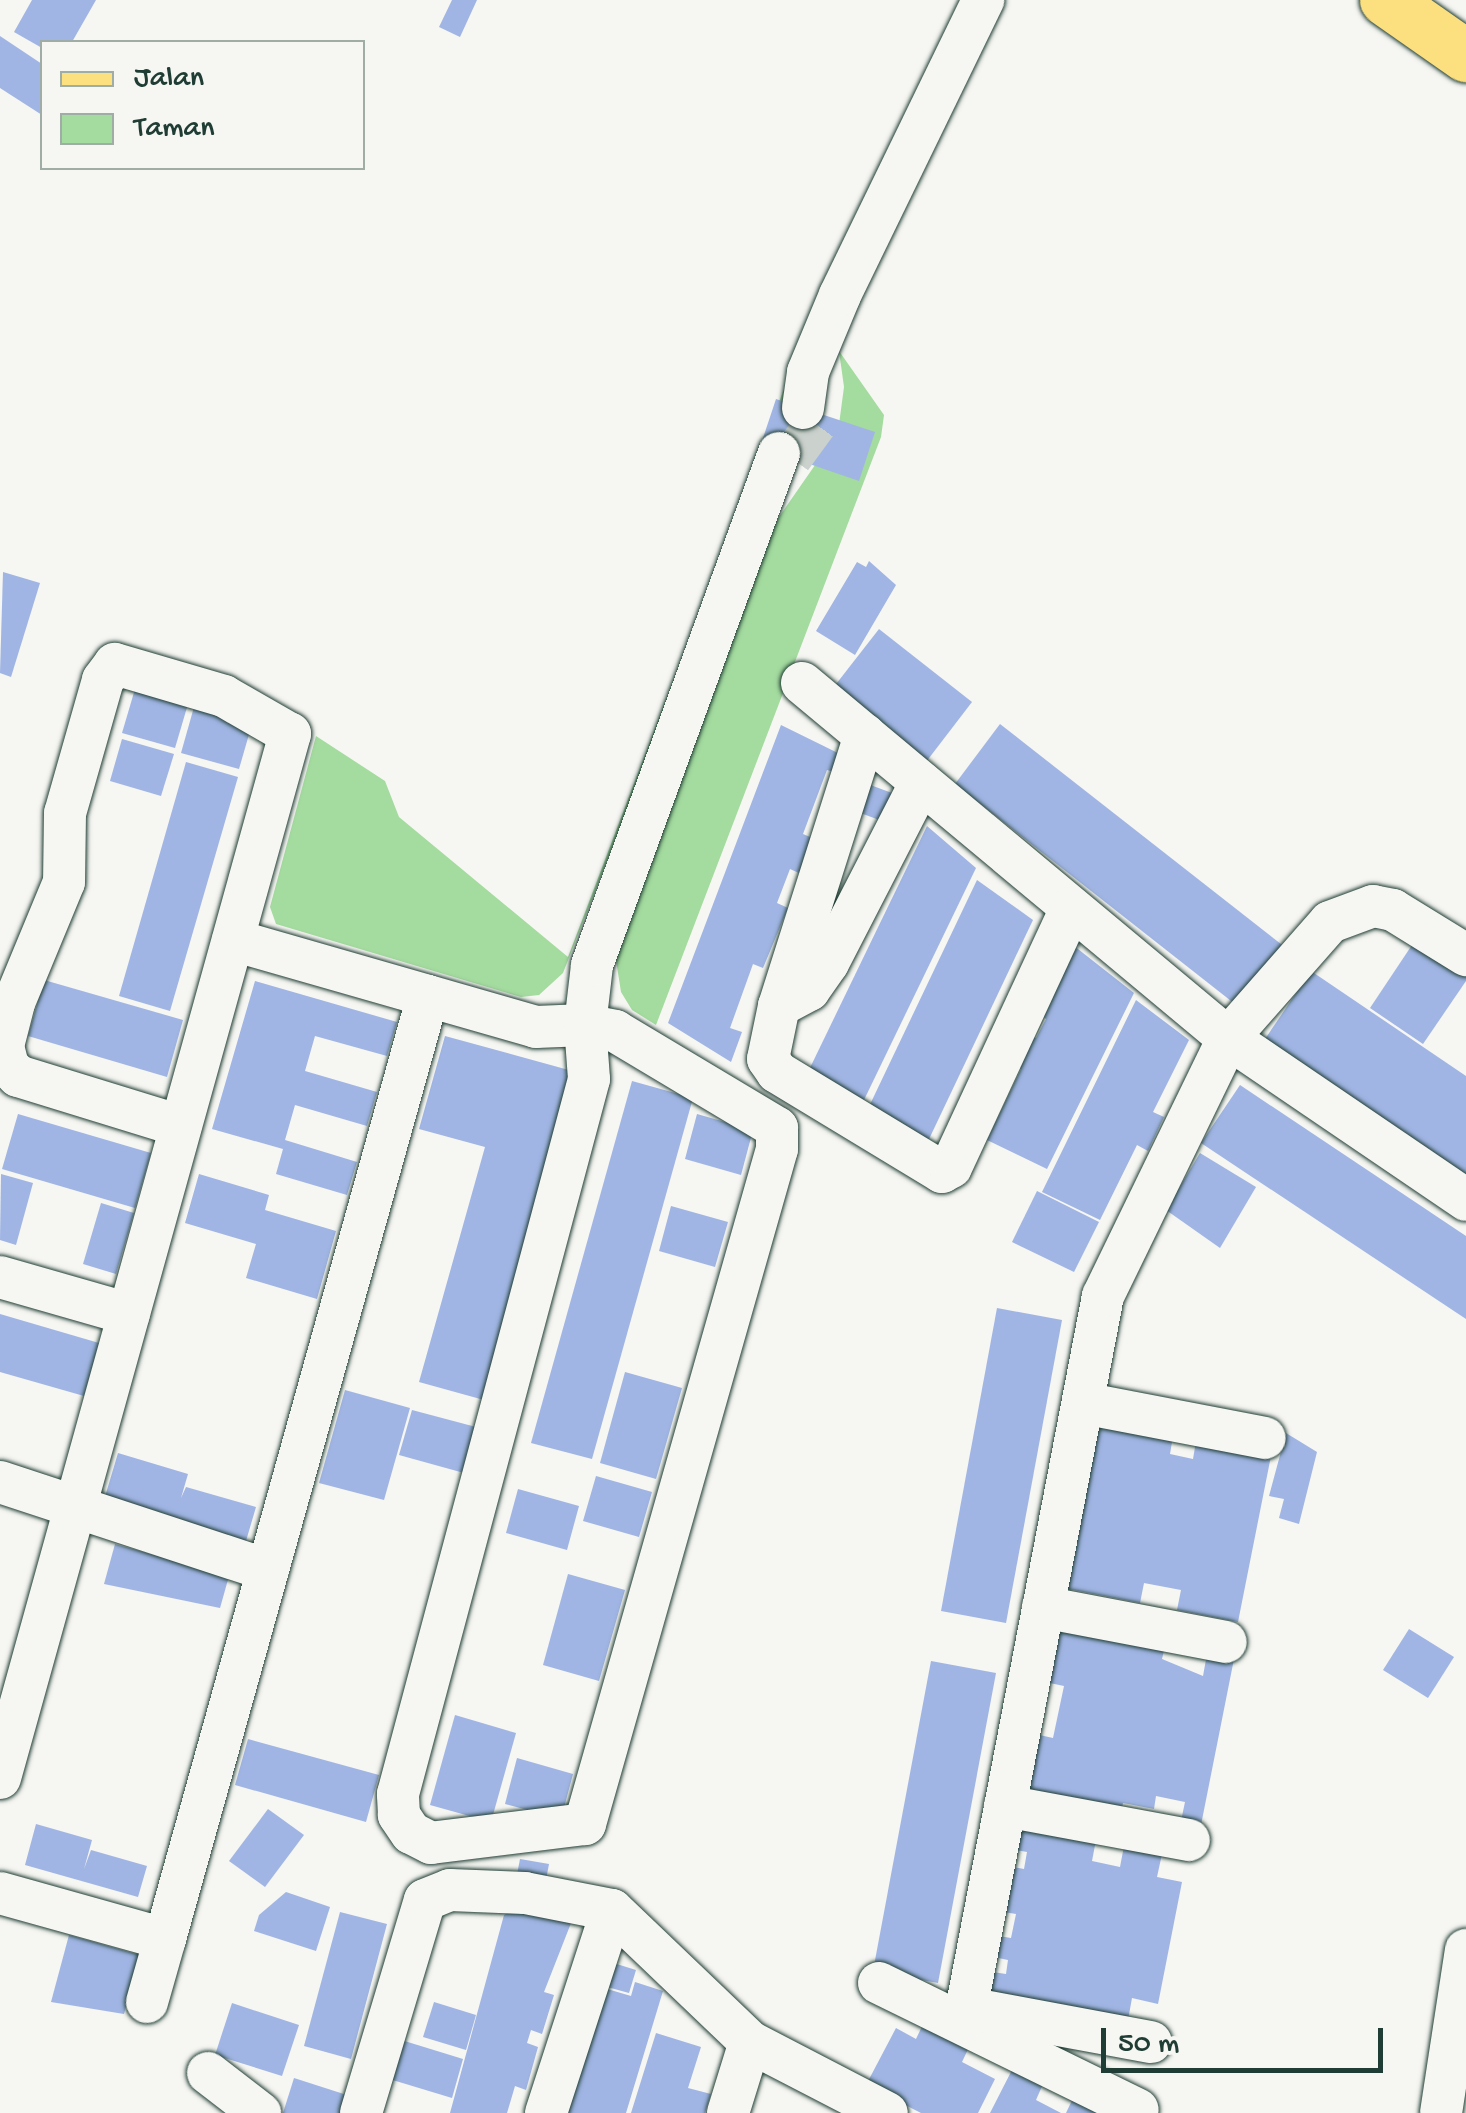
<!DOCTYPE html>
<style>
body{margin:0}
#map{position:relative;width:1466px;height:2113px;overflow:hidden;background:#f6f6f2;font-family:"Gochi Hand",sans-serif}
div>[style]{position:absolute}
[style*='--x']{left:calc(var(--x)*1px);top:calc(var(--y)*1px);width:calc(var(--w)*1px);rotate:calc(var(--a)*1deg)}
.green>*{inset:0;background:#a4db9f}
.building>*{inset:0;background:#a0b5e3}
.minor-tunnel>*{height:42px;margin-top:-21px;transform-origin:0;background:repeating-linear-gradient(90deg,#cbd1cc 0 42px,transparent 0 63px)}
.roads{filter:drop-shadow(0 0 2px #1f3d34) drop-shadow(0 0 2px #1f3d34)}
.minor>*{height:42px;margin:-21px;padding:0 21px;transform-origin:21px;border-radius:21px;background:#f6f6f2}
.major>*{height:52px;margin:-26px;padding:0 26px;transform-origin:26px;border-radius:26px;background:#fce080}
span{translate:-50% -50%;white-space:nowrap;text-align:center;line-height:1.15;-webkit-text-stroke:10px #f6f6f2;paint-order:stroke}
.legend{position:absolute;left:40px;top:40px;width:325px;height:130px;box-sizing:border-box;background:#f6f6f2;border:2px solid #a0aca6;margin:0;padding:12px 18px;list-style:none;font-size:30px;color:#1f3d34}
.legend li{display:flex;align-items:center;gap:20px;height:50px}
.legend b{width:50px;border:2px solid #a0aca6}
.scale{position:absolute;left:1101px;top:2028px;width:282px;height:45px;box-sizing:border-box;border:5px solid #1f3d34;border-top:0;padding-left:12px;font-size:30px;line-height:35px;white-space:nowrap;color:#1f3d34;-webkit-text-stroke:8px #f6f6f2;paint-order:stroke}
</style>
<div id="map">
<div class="green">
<div style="clip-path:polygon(830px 268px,783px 395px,782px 414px,563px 973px,539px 995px,521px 997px,276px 924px,270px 907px,316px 736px,385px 781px,399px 817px,568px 957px)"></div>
<div style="clip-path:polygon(839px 351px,884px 415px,881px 437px,656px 1025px,632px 1010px,621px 992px,615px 954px,772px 527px,838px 432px,844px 387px)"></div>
</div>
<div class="building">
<div style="clip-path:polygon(32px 0,96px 0,72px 42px,42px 42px,42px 48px,14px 32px)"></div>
<div style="clip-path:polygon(452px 0,477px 0,460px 37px,439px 27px)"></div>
<div style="clip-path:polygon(0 36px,42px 64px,42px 115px,0 88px)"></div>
<div style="clip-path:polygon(776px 399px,875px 432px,859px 481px,760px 447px)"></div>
<div style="clip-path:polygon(869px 561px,896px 585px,855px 655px,816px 631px,857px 562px,866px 567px)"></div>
<div style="clip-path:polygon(3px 572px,40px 583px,11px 677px,0 673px)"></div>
<div style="clip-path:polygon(879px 629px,972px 702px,926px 762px,833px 688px)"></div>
<div style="clip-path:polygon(135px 689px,188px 704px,175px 748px,122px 733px)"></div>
<div style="clip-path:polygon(194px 707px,252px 724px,239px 769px,181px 753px)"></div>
<div style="clip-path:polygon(1000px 724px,1286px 948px,1240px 1008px,955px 784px)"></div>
<div style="clip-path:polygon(781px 725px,844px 756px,837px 773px,827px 770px,803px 834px,815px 839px,801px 874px,790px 869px,777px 903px,788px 908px,763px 968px,753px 964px,730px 1028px,742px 1032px,731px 1062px,668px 1023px)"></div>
<div style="clip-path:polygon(122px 739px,174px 754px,161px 796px,110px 781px)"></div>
<div style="clip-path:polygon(186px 762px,238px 777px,170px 1011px,119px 996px)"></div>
<div style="clip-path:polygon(865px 783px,892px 793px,882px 821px,855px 811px)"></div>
<div style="clip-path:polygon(927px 826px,976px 868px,864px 1100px,808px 1072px)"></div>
<div style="clip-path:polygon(977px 880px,1033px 920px,921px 1156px,865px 1115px)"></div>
<div style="clip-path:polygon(1418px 936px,1466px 969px,1466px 981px,1423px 1044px,1370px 1008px)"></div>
<div style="clip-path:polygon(1069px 942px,1134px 993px,1047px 1169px,987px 1140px,1021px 1069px,1012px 1064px,1026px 1033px,1036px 1038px,1046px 1019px,1035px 1012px)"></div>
<div style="clip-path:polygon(1311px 971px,1466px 1076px,1466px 1176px,1265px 1039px)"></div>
<div style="clip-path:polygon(44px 980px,183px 1020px,167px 1077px,28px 1036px)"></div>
<div style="clip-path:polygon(255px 981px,397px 1022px,387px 1056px,315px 1036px,305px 1071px,377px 1092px,367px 1126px,295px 1105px,285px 1140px,357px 1162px,347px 1195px,276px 1174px,283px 1149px,212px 1129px)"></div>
<div style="clip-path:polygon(1136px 1000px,1189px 1040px,1153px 1112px,1164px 1117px,1148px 1151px,1137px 1145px,1100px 1220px,1042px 1192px)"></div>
<div style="clip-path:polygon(445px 1036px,576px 1072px,484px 1400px,419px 1382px,485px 1147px,419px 1129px)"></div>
<div style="clip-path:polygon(632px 1081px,693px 1098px,592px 1459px,531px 1443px)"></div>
<div style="clip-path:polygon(1240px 1085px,1466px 1236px,1466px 1319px,1201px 1143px)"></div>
<div style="clip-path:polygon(18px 1114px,151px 1153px,135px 1208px,2px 1169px)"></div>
<div style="clip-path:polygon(697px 1114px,753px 1130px,741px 1175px,685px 1159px)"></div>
<div style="clip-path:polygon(1200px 1153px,1256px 1187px,1220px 1248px,1166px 1210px)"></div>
<div style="clip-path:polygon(1px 1174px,33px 1183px,16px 1245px,0 1240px)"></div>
<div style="clip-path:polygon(199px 1174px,269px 1195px,265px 1210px,336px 1231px,317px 1299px,246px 1278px,256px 1244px,185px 1223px)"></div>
<div style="clip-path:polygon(1037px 1191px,1099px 1222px,1074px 1272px,1012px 1242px)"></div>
<div style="clip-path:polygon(101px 1203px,134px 1213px,116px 1274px,83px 1264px)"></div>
<div style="clip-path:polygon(671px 1206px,728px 1222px,715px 1267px,659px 1251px)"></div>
<div style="clip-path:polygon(997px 1308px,1062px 1320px,1006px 1623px,941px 1611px)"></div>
<div style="clip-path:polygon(0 1314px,99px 1343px,84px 1396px,0 1372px)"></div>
<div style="clip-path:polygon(625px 1372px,682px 1388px,656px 1479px,600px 1463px)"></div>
<div style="clip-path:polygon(345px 1390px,410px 1408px,384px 1500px,319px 1483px)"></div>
<div style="clip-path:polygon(412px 1410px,476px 1427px,464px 1473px,399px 1455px)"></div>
<div style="clip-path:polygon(1096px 1421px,1173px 1436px,1170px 1454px,1193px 1459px,1196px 1441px,1271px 1456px,1238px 1622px,1177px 1610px,1181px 1590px,1144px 1583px,1140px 1603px,1063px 1588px)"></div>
<div style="clip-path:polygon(1286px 1433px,1317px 1452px,1299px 1524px,1279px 1518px,1284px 1499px,1269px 1496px)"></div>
<div style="clip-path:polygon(118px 1453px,188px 1474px,181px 1498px,186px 1487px,256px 1507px,246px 1541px,104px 1500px)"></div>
<div style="clip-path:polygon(596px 1476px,652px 1492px,639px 1537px,583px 1521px)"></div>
<div style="clip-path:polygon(518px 1489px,579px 1506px,567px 1550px,506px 1533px)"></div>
<div style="clip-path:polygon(115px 1544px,229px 1576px,220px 1608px,104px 1584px)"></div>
<div style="clip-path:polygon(568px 1574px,625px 1590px,599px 1681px,543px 1665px)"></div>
<div style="clip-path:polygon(1057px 1624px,1165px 1646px,1162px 1659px,1203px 1676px,1207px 1654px,1234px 1659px,1201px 1825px,1181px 1821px,1185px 1802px,1156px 1796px,1154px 1809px,1123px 1803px,1122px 1809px,1024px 1790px,1035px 1734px,1053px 1738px,1064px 1686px,1045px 1682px)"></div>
<div style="clip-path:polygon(1409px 1629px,1454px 1657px,1428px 1698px,1383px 1670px)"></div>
<div style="clip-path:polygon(931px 1661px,996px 1673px,938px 1983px,873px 1971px)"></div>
<div style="clip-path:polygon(455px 1715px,516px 1733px,491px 1822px,430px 1805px)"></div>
<div style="clip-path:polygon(248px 1739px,379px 1775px,366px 1822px,235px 1785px)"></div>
<div style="clip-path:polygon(517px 1758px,573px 1774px,561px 1819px,505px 1804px)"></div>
<div style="clip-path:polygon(268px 1809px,304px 1835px,265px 1887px,229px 1861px)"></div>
<div style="clip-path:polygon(36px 1824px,92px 1840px,84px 1869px,91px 1850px,147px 1866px,138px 1897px,25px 1865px)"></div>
<div style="clip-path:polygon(1015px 1825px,1096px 1840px,1092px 1861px,1120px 1867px,1124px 1846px,1162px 1854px,1157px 1877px,1182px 1882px,1158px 2004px,1132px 1998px,1128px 2020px,982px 1991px,986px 1971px,1006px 1974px,1008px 1960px,989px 1956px,993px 1935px,1011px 1938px,1016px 1914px,998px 1911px,1007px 1866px,1024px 1869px,1027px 1852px,1011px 1849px)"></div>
<div style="clip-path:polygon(520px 1859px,549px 1864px,544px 1890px,515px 1885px)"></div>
<div style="clip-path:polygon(286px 1892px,330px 1907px,316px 1951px,254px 1931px,259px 1915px)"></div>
<div style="clip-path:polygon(524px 1903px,573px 1918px,544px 1992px,554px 1995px,542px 2034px,531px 2030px,527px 2043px,538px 2047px,526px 2090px,515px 2086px,507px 2113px,450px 2113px,504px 1915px)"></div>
<div style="clip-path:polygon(340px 1912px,387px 1924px,351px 2059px,304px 2046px)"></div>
<div style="clip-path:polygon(69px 1935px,140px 1955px,124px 2014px,51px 2002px)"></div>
<div style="clip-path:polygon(607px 1961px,636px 1970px,629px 1993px,600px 1985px)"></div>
<div style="clip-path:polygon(635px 1982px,663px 1991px,626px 2113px,559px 2113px,597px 1986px,631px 1996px)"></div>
<div style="clip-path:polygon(434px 2002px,476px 2015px,466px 2050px,423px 2037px)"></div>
<div style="clip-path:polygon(232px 2003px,299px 2025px,282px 2076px,215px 2055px)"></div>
<div style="clip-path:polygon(926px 2018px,971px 2043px,962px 2062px,995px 2079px,978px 2113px,921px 2113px,866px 2085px,896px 2028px,916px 2039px)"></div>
<div style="clip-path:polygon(656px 2033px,701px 2047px,688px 2088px,711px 2094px,705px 2113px,631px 2113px)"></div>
<div style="clip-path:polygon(398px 2039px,463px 2059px,452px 2098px,386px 2078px)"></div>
<div style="clip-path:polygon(1013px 2068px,1043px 2084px,1036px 2100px,1061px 2113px,990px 2113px)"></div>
<div style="clip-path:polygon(294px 2078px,350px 2096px,346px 2113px,283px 2113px)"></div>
<div style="clip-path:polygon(1076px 2092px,1116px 2113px,1066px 2113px)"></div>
</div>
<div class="minor-tunnel">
<div style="--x:791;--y:458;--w:54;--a:-54"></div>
</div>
<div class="roads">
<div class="minor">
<div style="--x:803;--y:408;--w:36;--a:-82"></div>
<div style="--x:808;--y:372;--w:83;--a:-67.4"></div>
<div style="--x:840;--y:295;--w:328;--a:-64.1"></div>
<div style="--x:802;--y:683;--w:555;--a:39.81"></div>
<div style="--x:1228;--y:1038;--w:288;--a:34.2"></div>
<div style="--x:865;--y:735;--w:284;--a:107.6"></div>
<div style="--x:779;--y:1006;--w:54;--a:101.7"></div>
<div style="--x:768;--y:1059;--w:16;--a:55"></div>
<div style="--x:777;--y:1072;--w:193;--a:31.2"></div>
<div style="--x:942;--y:1172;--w:10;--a:-29"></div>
<div style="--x:951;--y:1167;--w:285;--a:-65.1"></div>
<div style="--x:233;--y:940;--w:315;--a:16"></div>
<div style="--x:536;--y:1027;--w:49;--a:-2.3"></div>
<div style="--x:585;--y:1025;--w:31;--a:11"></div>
<div style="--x:615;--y:1031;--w:189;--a:30.9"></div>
<div style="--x:777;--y:1128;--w:21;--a:90"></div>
<div style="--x:777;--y:1149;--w:702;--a:105.88"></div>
<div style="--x:585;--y:1824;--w:155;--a:173"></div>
<div style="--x:431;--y:1843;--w:22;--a:-153"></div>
<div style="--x:411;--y:1833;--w:22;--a:-124"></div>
<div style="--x:399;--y:1815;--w:21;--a:-93"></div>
<div style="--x:398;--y:1794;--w:740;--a:-75.04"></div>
<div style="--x:589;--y:1079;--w:54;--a:-94.2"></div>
<div style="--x:585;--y:1025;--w:60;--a:-83.3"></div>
<div style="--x:592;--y:965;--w:545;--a:-69.94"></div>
<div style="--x:779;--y:1006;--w:34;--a:-28"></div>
<div style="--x:809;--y:990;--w:33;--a:-55"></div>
<div style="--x:828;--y:963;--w:203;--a:-62.8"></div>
<div style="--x:0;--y:1277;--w:134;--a:16"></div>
<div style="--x:1083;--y:1403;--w:185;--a:10.9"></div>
<div style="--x:0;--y:1482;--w:282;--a:18.2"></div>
<div style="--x:1043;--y:1607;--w:186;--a:10.8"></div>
<div style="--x:0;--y:1778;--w:1084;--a:-74.48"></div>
<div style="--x:290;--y:734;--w:76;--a:-150.1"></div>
<div style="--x:224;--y:696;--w:114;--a:-163.6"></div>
<div style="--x:115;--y:664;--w:20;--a:127"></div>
<div style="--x:103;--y:680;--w:138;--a:105.9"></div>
<div style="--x:65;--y:813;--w:69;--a:90.8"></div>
<div style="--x:64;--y:882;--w:131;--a:112.5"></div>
<div style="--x:14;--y:1003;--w:44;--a:104.3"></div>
<div style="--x:3;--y:1046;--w:21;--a:76"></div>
<div style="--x:8;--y:1066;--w:14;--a:45"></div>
<div style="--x:18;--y:1076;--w:170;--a:17.1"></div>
<div style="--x:1005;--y:1806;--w:187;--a:10.5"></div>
<div style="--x:0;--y:1893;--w:171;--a:15.6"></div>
<div style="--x:165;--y:1939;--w:979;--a:-74.42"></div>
<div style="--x:879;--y:1983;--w:288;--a:26.1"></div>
<div style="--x:147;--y:2002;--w:66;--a:-74.1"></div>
<div style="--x:967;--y:2008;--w:187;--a:10.5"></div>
<div style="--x:964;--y:2021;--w:738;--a:-79.15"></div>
<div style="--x:1103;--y:1296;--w:287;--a:-64.1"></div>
<div style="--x:1228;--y:1038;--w:154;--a:-48.7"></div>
<div style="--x:1330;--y:922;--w:46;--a:-20.4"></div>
<div style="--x:1373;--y:906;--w:20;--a:11"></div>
<div style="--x:1393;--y:910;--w:86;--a:31.7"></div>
<div style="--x:208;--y:2073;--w:66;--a:37.6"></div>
<div style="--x:361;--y:2113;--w:222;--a:-73.3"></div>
<div style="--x:425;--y:1900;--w:27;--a:-22"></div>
<div style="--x:450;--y:1890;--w:75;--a:2.3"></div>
<div style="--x:525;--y:1893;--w:89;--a:11.1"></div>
<div style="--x:612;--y:1910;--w:191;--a:43.7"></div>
<div style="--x:750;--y:2042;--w:154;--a:27.4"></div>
<div style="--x:546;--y:2113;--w:213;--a:-72"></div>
<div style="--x:728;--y:2113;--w:74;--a:-72.8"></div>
<div style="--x:1441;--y:2113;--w:165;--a:-81.3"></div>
</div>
<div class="major">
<div style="--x:1386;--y:0;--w:98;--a:35"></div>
</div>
</div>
<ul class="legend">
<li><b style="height:12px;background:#fce080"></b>Jalan</li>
<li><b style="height:28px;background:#a4db9f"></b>Taman</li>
</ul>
<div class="scale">50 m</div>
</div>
